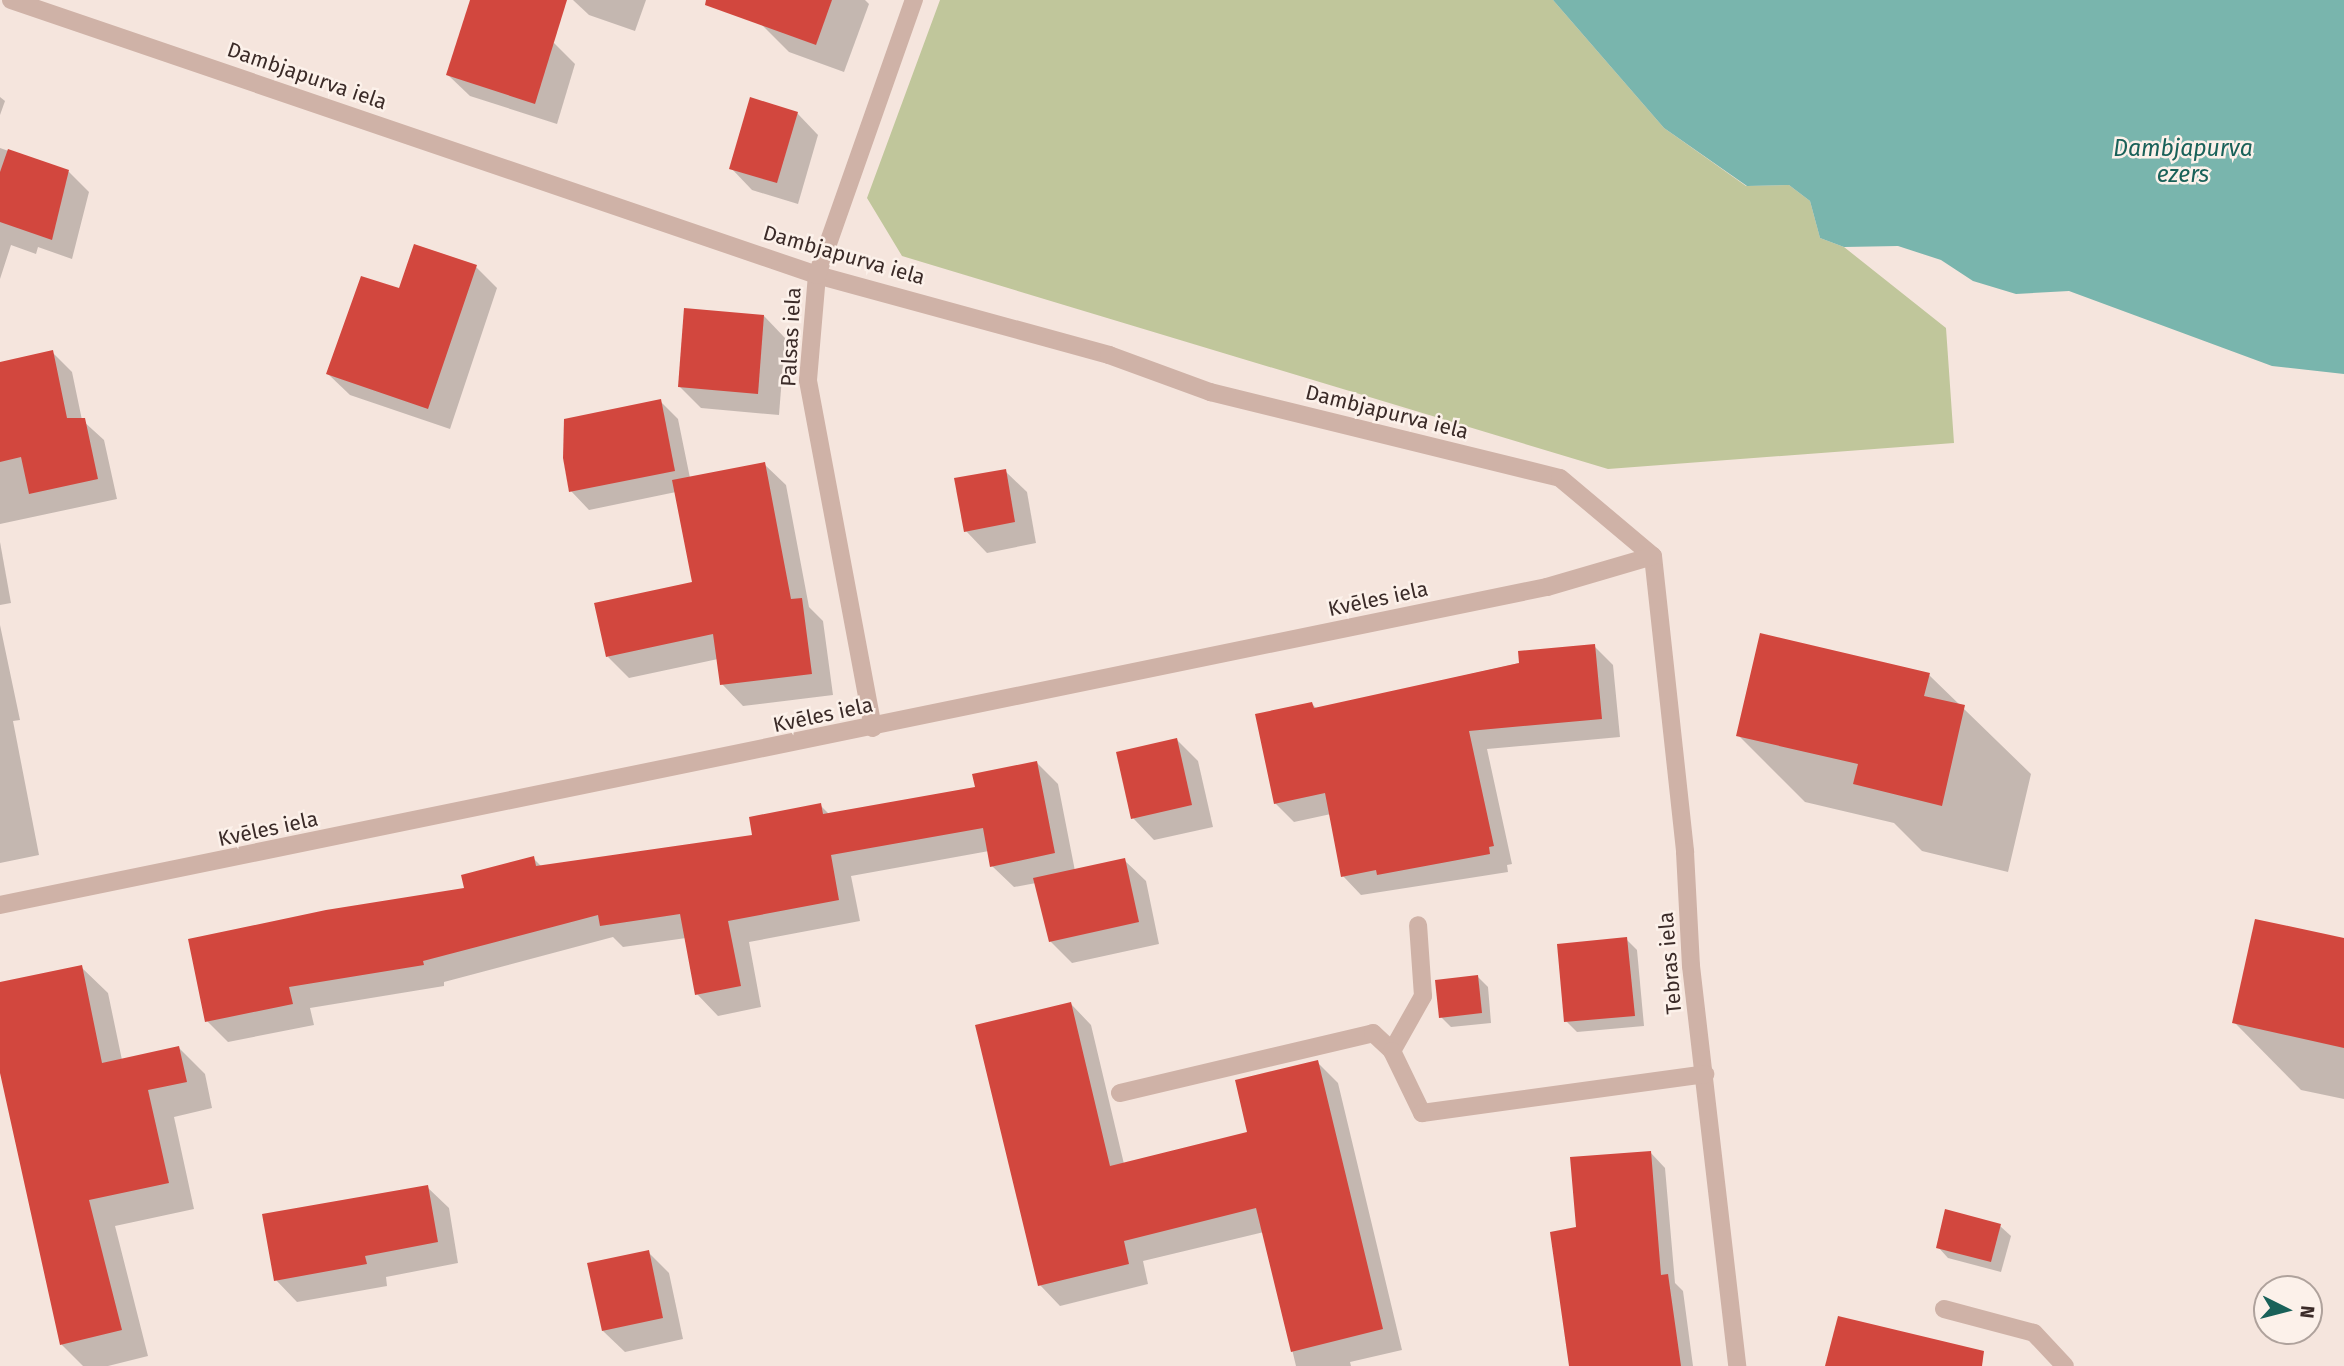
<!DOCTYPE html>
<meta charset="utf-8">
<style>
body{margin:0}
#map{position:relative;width:2344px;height:1366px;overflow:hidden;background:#f5e5dd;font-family:"Fira Sans",sans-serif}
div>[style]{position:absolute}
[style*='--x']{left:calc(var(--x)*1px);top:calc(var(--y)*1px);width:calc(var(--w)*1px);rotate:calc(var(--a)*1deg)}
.green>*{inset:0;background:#c0c69b}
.water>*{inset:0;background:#79b5ad}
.shadow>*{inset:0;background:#0003}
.building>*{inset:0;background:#d2473e}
.minor>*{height:18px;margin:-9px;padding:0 9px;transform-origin:9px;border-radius:9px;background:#cfb2a7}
span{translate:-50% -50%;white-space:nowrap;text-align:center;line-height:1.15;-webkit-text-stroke:5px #fcf1ea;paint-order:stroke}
.street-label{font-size:21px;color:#3b2b28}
.water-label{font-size:23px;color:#196159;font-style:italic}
.north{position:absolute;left:2253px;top:1275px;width:70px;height:70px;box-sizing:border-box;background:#fcf1ea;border:2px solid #afa29c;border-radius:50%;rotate:96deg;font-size:19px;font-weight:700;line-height:28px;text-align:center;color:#3b2b28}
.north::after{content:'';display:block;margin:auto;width:24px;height:32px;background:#196159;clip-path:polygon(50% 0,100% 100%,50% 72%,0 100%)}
</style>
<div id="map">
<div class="green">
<div style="clip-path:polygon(940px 0,1553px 0,1664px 128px,1746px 186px,1789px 185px,1810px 201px,1820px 238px,1844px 247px,1946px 328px,1954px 443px,1608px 469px,902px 256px,867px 198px)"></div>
</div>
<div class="water">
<div style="clip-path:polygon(1553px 0,2344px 0,2344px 374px,2272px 366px,2069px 291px,2016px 294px,1973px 281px,1941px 260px,1898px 246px,1844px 247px,1820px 238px,1810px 201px,1789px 185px,1747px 186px,1664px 128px)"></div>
</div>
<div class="shadow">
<div style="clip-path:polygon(573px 0,646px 0,635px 31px,589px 15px)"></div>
<div style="clip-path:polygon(769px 0,865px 0,869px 4px,844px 72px,789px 52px,761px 24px)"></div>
<div style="clip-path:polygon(554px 43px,575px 64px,557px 124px,470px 96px,448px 75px)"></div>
<div style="clip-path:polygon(0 97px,5px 101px,0 115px)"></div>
<div style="clip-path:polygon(797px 113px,818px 135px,798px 204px,752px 190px,731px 168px)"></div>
<div style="clip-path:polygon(0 148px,69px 172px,89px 192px,72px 259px,38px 247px,36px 254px,11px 245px,0 279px)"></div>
<div style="clip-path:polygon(476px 267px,497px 288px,450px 429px,350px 395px,328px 374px,400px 291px)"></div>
<div style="clip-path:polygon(764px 316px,785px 338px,779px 415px,701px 408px,680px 387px)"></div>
<div style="clip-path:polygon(52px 352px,72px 372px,82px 420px,104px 440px,117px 499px,0 524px,0 364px)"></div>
<div style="clip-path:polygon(660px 401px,678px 419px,690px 478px,764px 464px,786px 485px,809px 607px,823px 621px,833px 695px,743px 706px,722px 684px,718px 659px,629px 678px,608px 657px,694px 583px,676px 492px,589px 510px,571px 491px)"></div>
<div style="clip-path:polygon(1005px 471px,1027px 492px,1036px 543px,987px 553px,966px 531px)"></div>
<div style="clip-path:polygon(0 542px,11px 603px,0 605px)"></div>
<div style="clip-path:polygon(0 625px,20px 720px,13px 721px,39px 855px,0 863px)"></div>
<div style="clip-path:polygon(1594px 646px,1613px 665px,1620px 737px,1487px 749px,1512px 864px,1507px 865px,1508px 872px,1361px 895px,1343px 876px,1331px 814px,1294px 822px,1275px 803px,1312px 704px,1317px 709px)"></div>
<div style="clip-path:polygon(1929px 675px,2031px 774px,2008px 872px,1922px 851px,1894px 823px,1805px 802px,1738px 735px)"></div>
<div style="clip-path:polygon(1177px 740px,1198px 761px,1213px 827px,1154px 840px,1133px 818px)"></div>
<div style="clip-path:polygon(1037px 763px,1058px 784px,1075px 871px,1124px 860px,1146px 881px,1159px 944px,1072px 963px,1050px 941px,1036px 883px,1014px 887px,992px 866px,989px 851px,851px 876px,860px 921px,749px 942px,761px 1007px,718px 1016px,697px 994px,686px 938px,623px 947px,613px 937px,444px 982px,444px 986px,310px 1008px,314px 1025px,228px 1042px,207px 1021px,533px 858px,542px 867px,754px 836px,820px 805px,830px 815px,977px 788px)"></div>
<div style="clip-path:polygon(1626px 939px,1637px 950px,1644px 1026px,1577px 1032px,1566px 1021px)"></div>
<div style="clip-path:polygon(2344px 940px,2344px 1099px,2301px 1090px,2234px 1022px)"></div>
<div style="clip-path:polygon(81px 967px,108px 993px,122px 1060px,179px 1048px,205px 1074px,212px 1108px,174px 1117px,194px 1209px,115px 1226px,148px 1356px,108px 1366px,83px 1366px,62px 1345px,0 1064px,0 984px)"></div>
<div style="clip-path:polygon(1478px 977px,1488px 987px,1491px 1023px,1451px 1027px,1441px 1017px)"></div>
<div style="clip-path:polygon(1071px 1004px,1091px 1025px,1124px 1164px,1249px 1133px,1317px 1062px,1338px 1083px,1402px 1350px,1350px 1362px,1351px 1366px,1296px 1366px,1264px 1232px,1143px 1261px,1148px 1284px,1060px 1306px,1040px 1285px)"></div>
<div style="clip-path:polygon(1650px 1152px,1665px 1168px,1675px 1283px,1683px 1291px,1693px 1366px,1571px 1366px,1578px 1228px)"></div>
<div style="clip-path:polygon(427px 1187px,449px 1208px,458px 1263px,386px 1277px,387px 1286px,297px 1302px,276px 1280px)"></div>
<div style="clip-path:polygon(2000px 1226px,2011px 1236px,2001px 1272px,1948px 1258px,1938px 1247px)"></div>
<div style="clip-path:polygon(648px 1252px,669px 1273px,683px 1339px,625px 1352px,603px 1331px)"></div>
</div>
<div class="building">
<div style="clip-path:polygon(470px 0,567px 0,535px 104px,446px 75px)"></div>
<div style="clip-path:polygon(706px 0,832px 0,816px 45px,705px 5px)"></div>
<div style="clip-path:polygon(750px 97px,798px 112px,777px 183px,729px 169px)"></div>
<div style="clip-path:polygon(8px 149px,69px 170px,52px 240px,0 222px,0 172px)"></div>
<div style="clip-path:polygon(414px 244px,477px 265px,428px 409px,326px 374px,361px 276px,399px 288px)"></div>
<div style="clip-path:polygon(684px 308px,764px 315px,758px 394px,678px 387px)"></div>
<div style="clip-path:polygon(53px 350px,67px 418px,85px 418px,98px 479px,29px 494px,21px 457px,0 462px,0 362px)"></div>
<div style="clip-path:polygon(661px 399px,675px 471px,569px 492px,563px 458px,564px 419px)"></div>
<div style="clip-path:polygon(765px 462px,791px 599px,802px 598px,812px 674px,720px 685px,713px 634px,606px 657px,594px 603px,692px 582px,672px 480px)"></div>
<div style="clip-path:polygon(1006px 469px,1015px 522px,964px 532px,954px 478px)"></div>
<div style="clip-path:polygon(1760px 633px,1930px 673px,1924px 696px,1965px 705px,1942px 806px,1853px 784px,1858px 764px,1736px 736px)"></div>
<div style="clip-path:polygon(1595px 644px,1602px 719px,1469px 731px,1494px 846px,1489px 847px,1490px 854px,1377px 875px,1376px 870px,1341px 877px,1325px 793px,1274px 804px,1255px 714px,1312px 702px,1314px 708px,1519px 663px,1518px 651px)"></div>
<div style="clip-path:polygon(1177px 738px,1192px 805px,1131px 819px,1116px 752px)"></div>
<div style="clip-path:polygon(1037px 761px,1055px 853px,990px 867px,983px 828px,831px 855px,839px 900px,728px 921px,741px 986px,695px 995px,680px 914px,600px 926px,598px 915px,423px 961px,424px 965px,289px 987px,293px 1004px,205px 1022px,188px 939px,326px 910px,464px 888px,461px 875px,534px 856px,536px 866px,752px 835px,749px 817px,821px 803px,823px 814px,975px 787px,972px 774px)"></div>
<div style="clip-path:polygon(1125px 858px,1139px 922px,1049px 942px,1033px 878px)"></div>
<div style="clip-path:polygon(2255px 919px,2344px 938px,2344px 1048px,2232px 1023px)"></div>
<div style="clip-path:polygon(1627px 937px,1635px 1016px,1564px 1022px,1557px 944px)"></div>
<div style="clip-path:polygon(82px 965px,102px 1063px,179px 1046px,187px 1082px,148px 1090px,169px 1183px,89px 1200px,122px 1330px,60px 1345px,0 1073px,0 982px)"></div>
<div style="clip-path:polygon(1478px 975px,1482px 1013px,1439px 1018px,1435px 980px)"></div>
<div style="clip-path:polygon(1071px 1002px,1110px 1166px,1247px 1132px,1235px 1080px,1318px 1060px,1383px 1329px,1291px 1352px,1256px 1208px,1124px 1241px,1129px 1264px,1038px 1286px,975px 1025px)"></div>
<div style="clip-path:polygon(1651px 1151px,1661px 1275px,1668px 1274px,1681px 1366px,1569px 1366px,1550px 1232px,1576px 1227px,1570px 1157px)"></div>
<div style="clip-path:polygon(428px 1185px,438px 1242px,365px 1256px,367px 1264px,274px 1281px,262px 1214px)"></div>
<div style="clip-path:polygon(1945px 1209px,2001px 1224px,1991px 1262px,1936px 1248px)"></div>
<div style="clip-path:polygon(649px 1250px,663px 1318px,602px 1331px,587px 1263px)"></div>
<div style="clip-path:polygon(1838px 1316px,1984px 1351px,1982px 1366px,1825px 1366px)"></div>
</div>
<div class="minor">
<div style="--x:11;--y:0;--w:852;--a:18.84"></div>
<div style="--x:817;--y:275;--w:303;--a:15.3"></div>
<div style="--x:1109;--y:355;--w:108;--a:20.1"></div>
<div style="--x:1210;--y:392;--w:360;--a:13.8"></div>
<div style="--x:1560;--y:478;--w:121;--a:40"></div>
<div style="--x:1653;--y:556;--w:298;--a:83.8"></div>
<div style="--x:1685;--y:852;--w:114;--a:87"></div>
<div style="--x:1691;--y:966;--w:403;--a:83.4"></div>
<div style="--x:873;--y:728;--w:354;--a:-100.6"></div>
<div style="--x:808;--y:380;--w:105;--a:-85.1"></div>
<div style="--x:817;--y:275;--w:292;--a:-70.6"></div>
<div style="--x:0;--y:905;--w:1579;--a:-11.62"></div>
<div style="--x:1547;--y:587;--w:110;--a:-16.3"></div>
<div style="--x:1392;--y:1051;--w:63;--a:-60.6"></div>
<div style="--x:1423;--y:996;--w:71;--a:-94"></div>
<div style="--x:1120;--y:1093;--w:260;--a:-13.3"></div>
<div style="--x:1373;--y:1033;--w:26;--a:43"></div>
<div style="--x:1392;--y:1051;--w:69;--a:64.2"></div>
<div style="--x:1422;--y:1113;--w:286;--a:-7.8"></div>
<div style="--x:1944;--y:1309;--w:93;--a:14.9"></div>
<div style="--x:2034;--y:1333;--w:45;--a:46.8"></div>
</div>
<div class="street-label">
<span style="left:307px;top:76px;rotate:19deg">Dambjapurva iela</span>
<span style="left:844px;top:255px;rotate:16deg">Dambjapurva iela</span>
<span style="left:791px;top:337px;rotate:-87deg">Palsas iela</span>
<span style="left:1387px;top:412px;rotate:14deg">Dambjapurva iela</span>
<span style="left:1378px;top:599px;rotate:-12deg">Kvēles iela</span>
<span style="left:823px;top:715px;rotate:-12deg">Kvēles iela</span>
<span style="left:268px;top:829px;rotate:-12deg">Kvēles iela</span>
<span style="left:1670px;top:963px;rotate:-95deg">Tebras iela</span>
</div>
<div class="water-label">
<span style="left:2183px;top:161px">Dambjapurva<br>ezers</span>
</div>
<div class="north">N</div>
</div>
